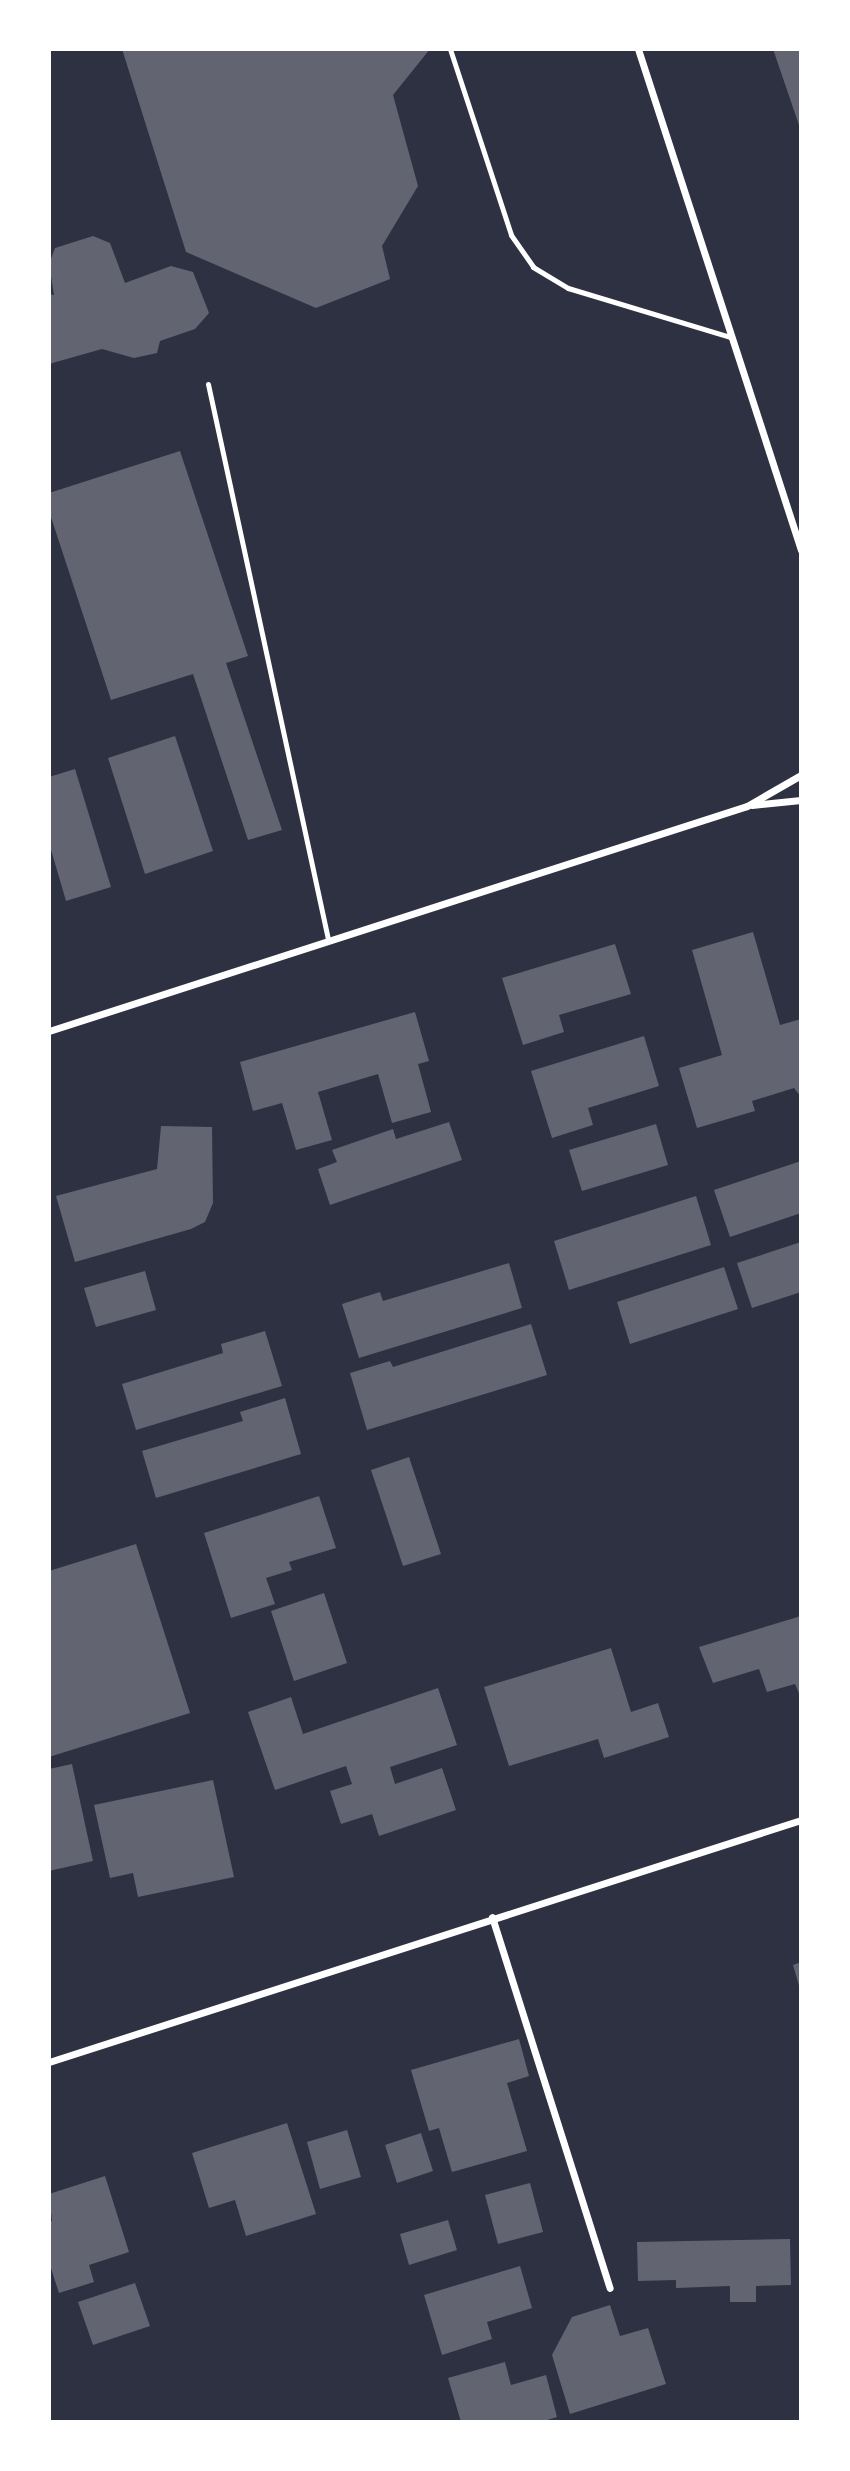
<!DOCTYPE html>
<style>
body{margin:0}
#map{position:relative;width:850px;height:2471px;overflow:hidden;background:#2d3142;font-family:Cabin,sans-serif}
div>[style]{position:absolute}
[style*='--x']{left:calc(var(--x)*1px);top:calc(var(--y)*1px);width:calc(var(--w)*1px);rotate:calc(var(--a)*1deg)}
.building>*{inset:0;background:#626471}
.service>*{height:5px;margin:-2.5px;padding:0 2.5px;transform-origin:2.5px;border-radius:2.5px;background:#fff}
.minor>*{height:7px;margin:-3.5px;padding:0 3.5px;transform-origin:3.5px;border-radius:3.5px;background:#fff}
span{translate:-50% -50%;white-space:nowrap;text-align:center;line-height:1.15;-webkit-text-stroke:7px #fff;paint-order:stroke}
.frame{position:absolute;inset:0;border:51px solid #fff;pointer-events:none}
</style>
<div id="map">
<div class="building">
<div style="clip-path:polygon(122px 49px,430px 49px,393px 95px,418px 186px,382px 246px,390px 279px,316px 308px,186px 252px)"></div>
<div style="clip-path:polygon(773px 49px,801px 49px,801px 131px)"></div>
<div style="clip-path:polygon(93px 236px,110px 243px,125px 283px,171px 266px,193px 272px,209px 313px,195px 329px,160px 341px,157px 353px,134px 358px,102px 349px,49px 364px,49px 294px,54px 295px,49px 264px,55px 248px)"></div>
<div style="clip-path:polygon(180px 451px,248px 656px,226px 663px,282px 830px,248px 840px,193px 674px,111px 700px,49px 511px,49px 493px)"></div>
<div style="clip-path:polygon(175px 736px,213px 851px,145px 874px,108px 758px)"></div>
<div style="clip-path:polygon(75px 769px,111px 887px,66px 901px,49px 843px,49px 777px)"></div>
<div style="clip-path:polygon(753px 932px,780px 1025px,801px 1019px,801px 1097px,794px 1088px,752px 1101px,755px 1111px,697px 1128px,679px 1068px,722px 1055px,692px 950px)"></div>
<div style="clip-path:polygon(615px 944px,631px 994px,559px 1015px,564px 1032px,523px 1045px,502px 978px)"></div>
<div style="clip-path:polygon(415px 1012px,429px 1061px,418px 1064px,431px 1112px,392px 1123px,378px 1074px,318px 1092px,332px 1140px,296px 1150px,282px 1103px,253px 1111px,240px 1062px)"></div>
<div style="clip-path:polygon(644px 1036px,659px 1086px,588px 1108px,593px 1125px,552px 1138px,531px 1071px)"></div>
<div style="clip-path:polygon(449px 1122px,462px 1160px,330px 1205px,318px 1169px,337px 1162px,332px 1150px,393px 1129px,396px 1139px)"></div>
<div style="clip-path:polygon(656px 1124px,668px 1165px,582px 1191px,569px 1150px)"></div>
<div style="clip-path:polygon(161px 1126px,212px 1127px,213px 1203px,205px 1222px,191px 1229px,75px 1262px,56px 1196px,157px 1169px)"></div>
<div style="clip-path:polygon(801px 1161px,801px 1213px,730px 1237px,714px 1190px)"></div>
<div style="clip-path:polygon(696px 1196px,711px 1245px,569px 1290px,554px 1241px)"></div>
<div style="clip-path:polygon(801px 1242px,801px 1292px,752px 1308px,737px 1263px)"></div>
<div style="clip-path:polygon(509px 1263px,522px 1308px,359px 1358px,342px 1304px,380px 1292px,383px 1301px)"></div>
<div style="clip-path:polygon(724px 1267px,738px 1309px,630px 1344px,617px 1302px)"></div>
<div style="clip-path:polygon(145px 1271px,156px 1310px,96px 1327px,84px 1288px)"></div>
<div style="clip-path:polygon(531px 1324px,547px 1375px,367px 1430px,350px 1373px,390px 1361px,393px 1367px)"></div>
<div style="clip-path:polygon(265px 1331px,282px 1386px,136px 1430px,122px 1384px,223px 1353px,221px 1344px)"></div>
<div style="clip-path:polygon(285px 1398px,301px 1454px,156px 1498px,142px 1451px,243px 1421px,240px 1412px)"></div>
<div style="clip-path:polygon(409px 1457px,441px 1554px,403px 1566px,371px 1470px)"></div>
<div style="clip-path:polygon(319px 1496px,336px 1548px,289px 1562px,292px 1570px,266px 1578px,275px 1604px,231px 1618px,204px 1533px)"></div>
<div style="clip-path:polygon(136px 1544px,190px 1713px,49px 1757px,49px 1571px)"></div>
<div style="clip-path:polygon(324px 1593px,347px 1663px,294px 1681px,271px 1611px)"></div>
<div style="clip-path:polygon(801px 1616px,801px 1698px,795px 1684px,767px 1692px,759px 1669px,713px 1683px,699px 1647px)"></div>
<div style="clip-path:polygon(611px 1648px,631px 1712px,658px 1703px,669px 1737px,604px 1758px,598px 1739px,509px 1766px,484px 1687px)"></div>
<div style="clip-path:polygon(438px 1688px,457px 1745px,390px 1767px,395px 1784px,442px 1768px,456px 1810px,379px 1836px,372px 1814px,341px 1824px,330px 1791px,352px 1784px,346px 1766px,275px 1790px,248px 1712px,291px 1697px,303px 1734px)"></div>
<div style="clip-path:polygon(72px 1764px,93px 1861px,49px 1871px,49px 1769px)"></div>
<div style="clip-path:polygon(213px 1780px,234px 1877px,138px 1897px,133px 1873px,110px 1878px,94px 1805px)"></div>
<div style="clip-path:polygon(801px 1962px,801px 1989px,800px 1989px,793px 1965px)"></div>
<div style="clip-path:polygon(519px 2039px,529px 2076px,507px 2083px,527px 2151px,452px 2172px,439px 2128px,429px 2131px,411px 2070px)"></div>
<div style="clip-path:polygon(287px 2123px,316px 2214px,246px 2236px,235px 2200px,209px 2208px,192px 2153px)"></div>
<div style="clip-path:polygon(347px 2130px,361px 2177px,320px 2189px,307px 2142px)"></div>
<div style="clip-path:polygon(421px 2133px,433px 2171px,397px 2183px,385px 2145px)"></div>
<div style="clip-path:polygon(105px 2176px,129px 2252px,89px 2265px,94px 2282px,59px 2293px,49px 2262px,49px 2222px,52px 2221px,49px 2194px)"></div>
<div style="clip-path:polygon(530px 2183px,543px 2232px,498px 2244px,485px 2195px)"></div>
<div style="clip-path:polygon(448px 2220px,457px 2250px,409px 2265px,400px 2234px)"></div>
<div style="clip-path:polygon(790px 2239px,791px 2285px,756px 2286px,756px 2302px,730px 2302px,730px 2286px,676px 2288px,676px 2280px,638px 2281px,637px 2242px)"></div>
<div style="clip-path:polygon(520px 2266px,532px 2308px,487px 2322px,492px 2339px,442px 2355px,424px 2295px)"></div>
<div style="clip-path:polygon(135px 2283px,150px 2326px,93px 2345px,78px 2302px)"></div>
<div style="clip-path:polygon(610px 2305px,620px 2336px,648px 2328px,666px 2384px,570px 2414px,552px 2355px,572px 2317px)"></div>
<div style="clip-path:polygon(505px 2362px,511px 2385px,546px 2375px,557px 2417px,541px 2422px,461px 2422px,448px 2378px)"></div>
</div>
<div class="service">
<div style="--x:450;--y:49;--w:196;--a:71.8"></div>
<div style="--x:511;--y:235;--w:39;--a:55"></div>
<div style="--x:533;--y:267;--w:41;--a:31"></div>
<div style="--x:568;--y:288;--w:169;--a:16.8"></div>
<div style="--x:208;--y:384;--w:568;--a:77.8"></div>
</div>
<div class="minor">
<div style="--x:638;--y:49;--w:527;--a:71.98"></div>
<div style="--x:752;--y:805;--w:49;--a:-5.8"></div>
<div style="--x:49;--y:1031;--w:733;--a:-17.87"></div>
<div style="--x:747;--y:806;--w:62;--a:-29.9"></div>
<div style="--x:492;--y:1917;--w:389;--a:72.4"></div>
<div style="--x:49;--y:2062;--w:790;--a:-17.84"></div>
</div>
<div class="frame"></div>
</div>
